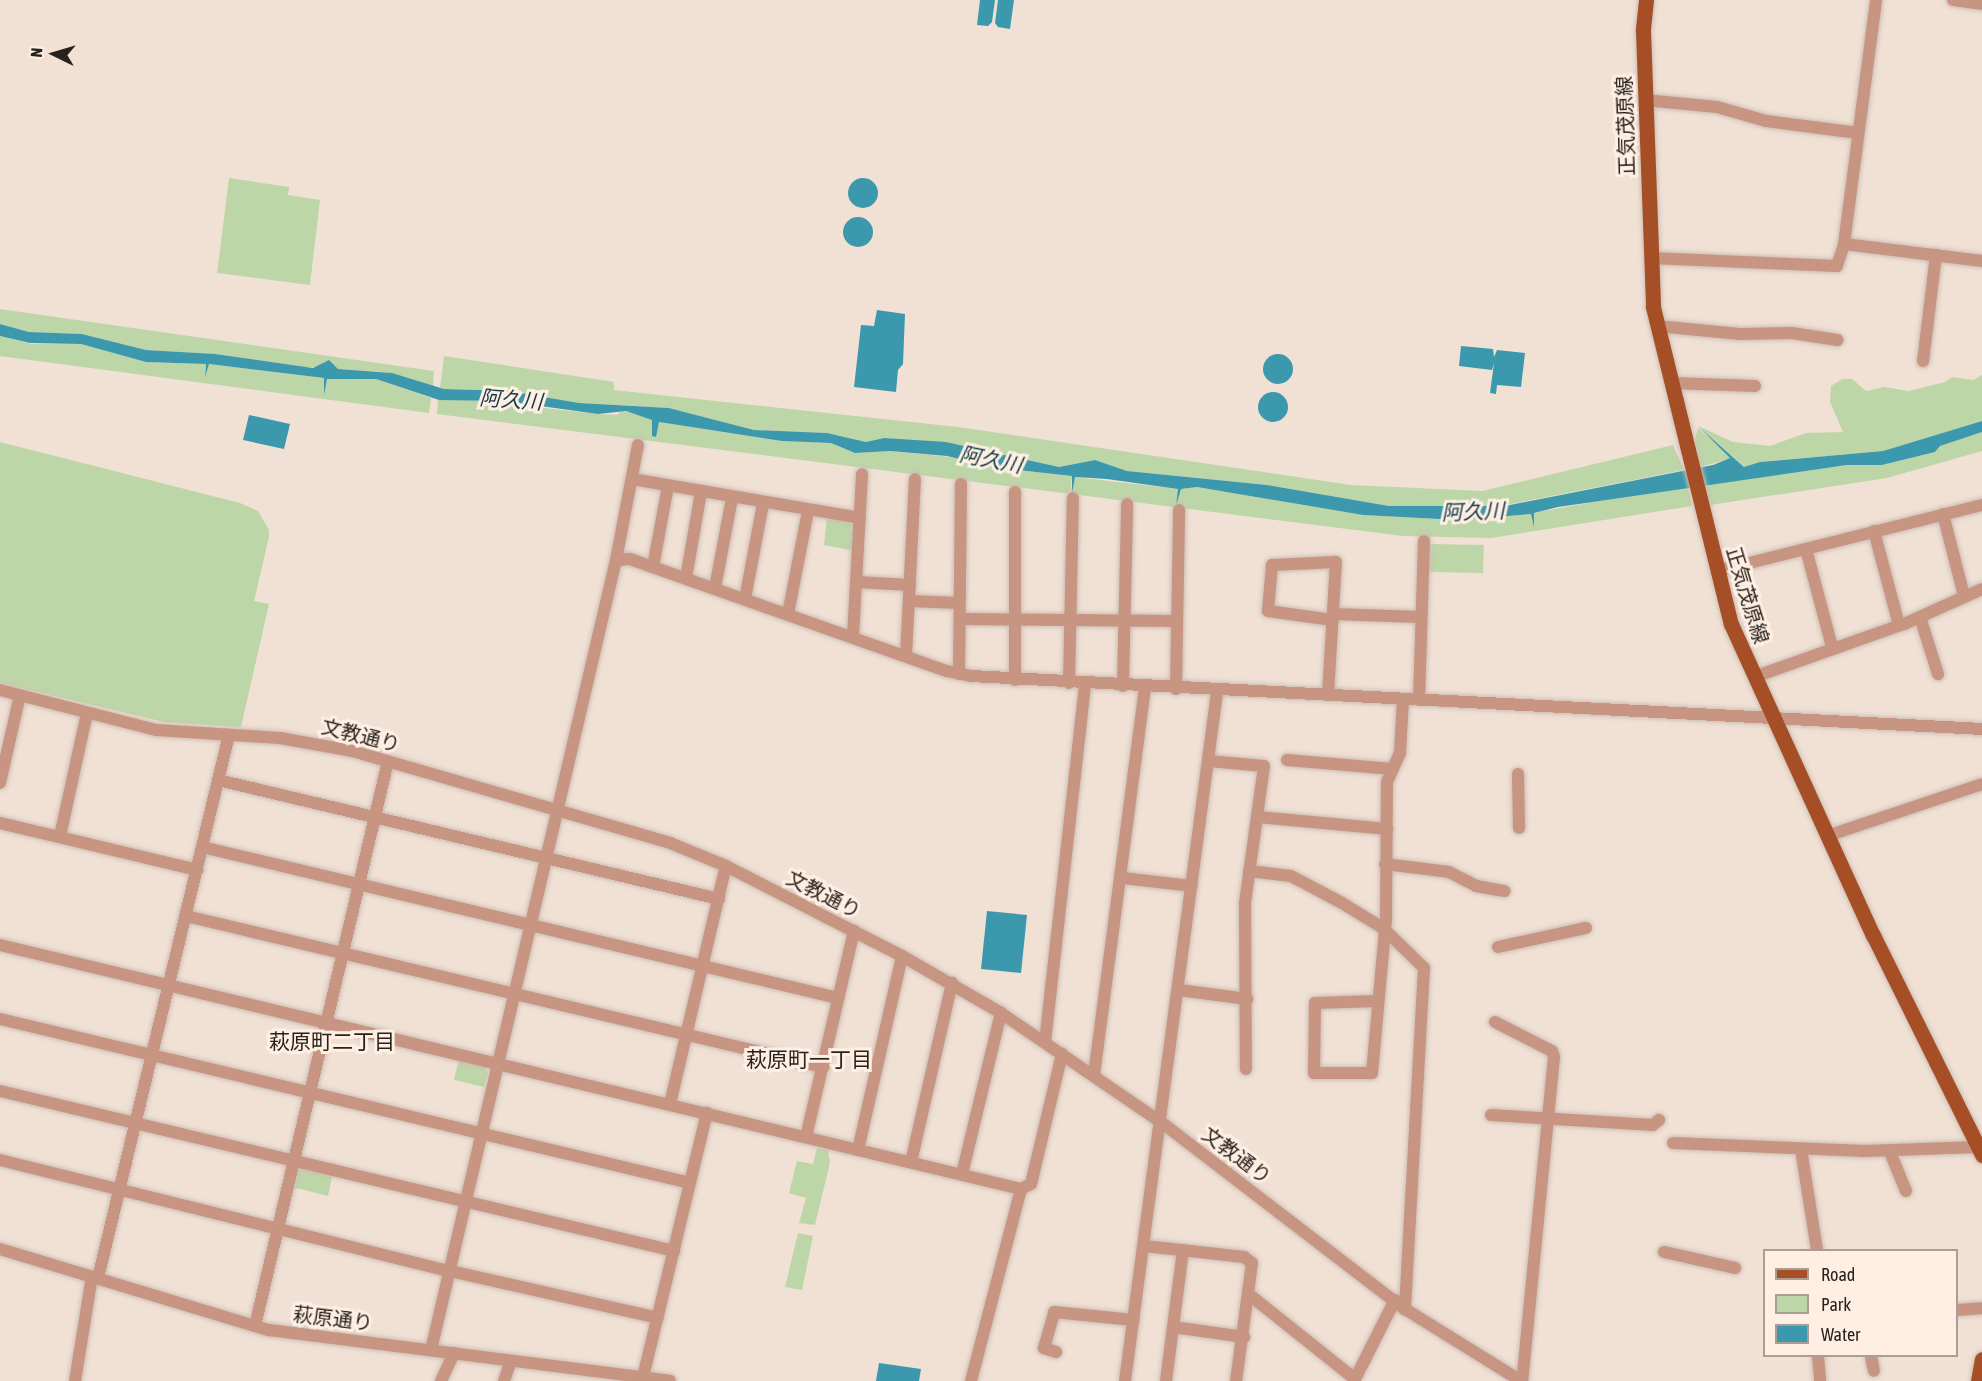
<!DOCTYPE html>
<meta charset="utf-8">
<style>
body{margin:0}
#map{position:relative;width:1982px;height:1381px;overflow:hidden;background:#f1e1d5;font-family:"Asap Condensed","Noto Sans JP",sans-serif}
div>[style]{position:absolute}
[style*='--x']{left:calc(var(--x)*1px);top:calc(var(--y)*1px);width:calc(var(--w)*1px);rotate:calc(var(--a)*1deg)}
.green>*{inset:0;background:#bdd6a8}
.water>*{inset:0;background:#3c98ac}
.round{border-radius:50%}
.roads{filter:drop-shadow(0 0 2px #cdbfb4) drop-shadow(0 0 2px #cdbfb4)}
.minor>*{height:12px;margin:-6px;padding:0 6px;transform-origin:6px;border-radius:6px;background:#c79581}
.major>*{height:15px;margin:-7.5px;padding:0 7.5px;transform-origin:7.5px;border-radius:7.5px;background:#a64e26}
span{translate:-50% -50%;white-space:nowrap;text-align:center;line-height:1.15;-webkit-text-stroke:6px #ffefe3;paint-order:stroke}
.street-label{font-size:20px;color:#28221e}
.water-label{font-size:21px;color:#113b45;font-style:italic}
.neighbourhood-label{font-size:21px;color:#28221e}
.legend{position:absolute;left:1763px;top:1249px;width:195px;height:108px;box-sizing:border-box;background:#ffefe3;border:2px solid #a99d94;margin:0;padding:8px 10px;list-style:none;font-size:18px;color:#28221e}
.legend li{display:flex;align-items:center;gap:12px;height:30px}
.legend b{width:30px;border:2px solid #a99d94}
.north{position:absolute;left:24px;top:24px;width:60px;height:60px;-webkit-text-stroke:4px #ffefe3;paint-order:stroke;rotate:275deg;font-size:16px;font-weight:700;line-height:24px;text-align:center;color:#28221e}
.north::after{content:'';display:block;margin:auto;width:21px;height:27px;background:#28221e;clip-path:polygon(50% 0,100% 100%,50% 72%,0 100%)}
</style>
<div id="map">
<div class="green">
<div style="clip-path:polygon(229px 178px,289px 187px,288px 195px,320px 200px,310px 285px,217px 273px)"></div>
<div style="clip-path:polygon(0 309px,434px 371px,433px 386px,384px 372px,338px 369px,327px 361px,317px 367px,306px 367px,215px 354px,146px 350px,82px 334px,29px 332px,0 324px)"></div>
<div style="clip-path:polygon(0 336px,32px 344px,81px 344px,146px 362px,206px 364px,205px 377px,208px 364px,324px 378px,324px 394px,326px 379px,376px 379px,431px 398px,429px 413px,0 356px)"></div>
<div style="clip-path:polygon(444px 356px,614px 382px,614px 390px,958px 427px,1351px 485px,1482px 491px,1673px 445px,1684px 470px,1491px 508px,1389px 506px,1267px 485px,1127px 471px,1095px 460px,1059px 467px,955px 444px,884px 438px,866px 442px,827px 433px,754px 430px,669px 408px,579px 403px,509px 391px,444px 389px,440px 388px)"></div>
<div style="clip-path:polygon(1982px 375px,1982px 421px,1883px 451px,1760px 462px,1745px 467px,1698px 426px,1733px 442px,1770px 446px,1806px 433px,1843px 432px,1830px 402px,1831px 386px,1842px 379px,1852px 379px,1866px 391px,1884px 387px,1909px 391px,1945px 382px,1952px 377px,1973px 380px)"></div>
<div style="clip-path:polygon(464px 399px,598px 414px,617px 415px,621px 411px,642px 414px,655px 422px,655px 437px,659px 422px,782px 441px,831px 443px,855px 453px,890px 451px,960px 458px,1000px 468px,1072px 476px,1070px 494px,1074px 477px,1179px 489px,1176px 505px,1181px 489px,1197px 487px,1363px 515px,1459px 520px,1531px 514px,1534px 528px,1534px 513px,1662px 489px,1688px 487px,1692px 506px,1491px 538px,1403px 536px,437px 414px,438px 400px)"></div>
<div style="clip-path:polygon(1698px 428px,1726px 452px,1731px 458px,1700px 467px,1695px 439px)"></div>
<div style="clip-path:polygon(1982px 432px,1982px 451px,1887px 478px,1710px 505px,1705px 485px,1847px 465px,1882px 465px,1935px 452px,1939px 446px)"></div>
<div style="clip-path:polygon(0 442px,240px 503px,258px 511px,269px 530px,269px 537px,254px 601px,269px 604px,241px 727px,164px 722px,0 683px)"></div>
<div style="clip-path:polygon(827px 515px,861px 521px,859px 552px,824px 545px)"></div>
<div style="clip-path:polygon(1428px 544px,1484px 545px,1483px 573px,1427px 572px)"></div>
<div style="clip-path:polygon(459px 1059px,483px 1065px,488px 1073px,484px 1087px,454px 1080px)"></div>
<div style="clip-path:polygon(817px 1148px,828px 1150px,830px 1163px,815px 1225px,799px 1223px,806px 1198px,789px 1193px,797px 1161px,813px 1164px)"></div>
<div style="clip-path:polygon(301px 1165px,333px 1173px,328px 1196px,292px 1187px,296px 1168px)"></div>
<div style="clip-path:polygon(798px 1233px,813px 1236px,802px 1290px,785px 1287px)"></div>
</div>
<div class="water">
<div style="clip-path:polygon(980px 0,995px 0,992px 22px,988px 26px,977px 25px)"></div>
<div style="clip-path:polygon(998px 0,1014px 0,1010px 29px,998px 27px,995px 23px)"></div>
<div class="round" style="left:848px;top:178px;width:30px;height:30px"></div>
<div class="round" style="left:843px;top:217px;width:30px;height:30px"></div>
<div style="clip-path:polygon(877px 310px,905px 314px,903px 364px,898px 370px,896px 392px,854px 387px,861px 325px,874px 326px)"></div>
<div style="clip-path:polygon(0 324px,29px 332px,82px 334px,146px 350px,215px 354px,313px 368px,329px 360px,338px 369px,392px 373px,444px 389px,509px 391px,579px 403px,669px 408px,754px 430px,827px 433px,866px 442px,884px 438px,946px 442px,1059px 467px,1095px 460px,1127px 471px,1267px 485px,1389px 506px,1505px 506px,1713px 465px,1730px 458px,1698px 426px,1744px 467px,1760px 462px,1883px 451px,1982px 421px,1982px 432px,1940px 446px,1935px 452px,1882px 465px,1847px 465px,1558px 507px,1534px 513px,1534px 528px,1531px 514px,1459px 520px,1363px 515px,1197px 487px,1181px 489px,1176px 506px,1178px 489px,1107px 479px,1075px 477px,1072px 494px,1072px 476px,1000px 468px,947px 456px,890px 451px,855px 453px,831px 443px,782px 441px,659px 422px,656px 437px,652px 436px,652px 420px,626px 411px,598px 414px,505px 401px,439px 400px,376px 379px,327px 379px,324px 395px,324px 378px,209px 364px,205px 377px,206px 364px,146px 362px,81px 344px,30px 343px,0 336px)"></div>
<div style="clip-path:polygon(1461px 346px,1493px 349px,1494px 357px,1497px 350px,1525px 353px,1521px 387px,1497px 385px,1496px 394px,1490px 393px,1494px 363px,1492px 370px,1459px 366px)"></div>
<div class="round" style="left:1263px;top:354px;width:30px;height:30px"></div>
<div class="round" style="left:1258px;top:392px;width:30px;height:30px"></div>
<div style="clip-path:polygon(249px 415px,290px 424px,284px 449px,243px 440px)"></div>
<div style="clip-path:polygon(987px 911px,1027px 915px,1021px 973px,981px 969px)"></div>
<div style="clip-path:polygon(879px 1363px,921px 1369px,919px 1381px,876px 1381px)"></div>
</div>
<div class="roads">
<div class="minor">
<div style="--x:1953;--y:0;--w:29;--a:8"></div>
<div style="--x:1645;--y:100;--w:72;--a:5.6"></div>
<div style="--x:1717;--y:107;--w:51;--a:15.9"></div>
<div style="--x:1766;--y:121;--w:93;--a:7.4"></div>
<div style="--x:1844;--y:244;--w:139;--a:7"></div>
<div style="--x:1651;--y:258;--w:186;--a:2.5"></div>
<div style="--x:1837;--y:266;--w:23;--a:-72"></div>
<div style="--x:1844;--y:244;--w:246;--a:-82.5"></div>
<div style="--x:1657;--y:326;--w:83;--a:5.5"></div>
<div style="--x:1740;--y:334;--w:52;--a:-1.1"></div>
<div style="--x:1792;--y:333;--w:46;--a:8.8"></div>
<div style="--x:1923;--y:361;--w:107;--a:-83"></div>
<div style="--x:1671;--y:383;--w:84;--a:2"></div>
<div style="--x:632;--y:479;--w:231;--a:9.7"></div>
<div style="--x:1943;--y:514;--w:85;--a:75.6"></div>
<div style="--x:1874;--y:531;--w:97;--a:75.1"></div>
<div style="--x:1806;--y:549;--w:101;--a:75.1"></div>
<div style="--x:616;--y:560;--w:117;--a:-79.2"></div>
<div style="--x:653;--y:567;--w:82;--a:-79.5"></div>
<div style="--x:1717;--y:571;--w:273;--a:-14"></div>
<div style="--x:686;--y:578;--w:87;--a:-80.1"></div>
<div style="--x:857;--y:582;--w:53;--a:3.2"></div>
<div style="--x:715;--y:588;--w:92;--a:-79.3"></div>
<div style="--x:745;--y:599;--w:97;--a:-79.3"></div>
<div style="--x:909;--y:601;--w:50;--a:2.3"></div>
<div style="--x:788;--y:614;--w:105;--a:-79"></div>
<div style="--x:1333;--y:614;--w:87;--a:2"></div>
<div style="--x:1920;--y:617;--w:60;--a:72.5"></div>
<div style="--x:960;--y:619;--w:217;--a:0.5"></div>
<div style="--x:853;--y:636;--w:162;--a:-86.8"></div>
<div style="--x:906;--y:656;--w:177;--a:-87.1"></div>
<div style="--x:959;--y:674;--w:190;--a:-89.4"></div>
<div style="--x:1754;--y:677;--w:159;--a:-19.5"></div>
<div style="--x:1904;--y:624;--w:85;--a:-24.2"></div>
<div style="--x:1015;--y:680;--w:188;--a:-90"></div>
<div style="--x:1069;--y:683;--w:185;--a:-88.8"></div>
<div style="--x:1123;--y:686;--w:182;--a:-88.7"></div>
<div style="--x:1176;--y:689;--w:179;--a:-89"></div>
<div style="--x:0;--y:690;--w:161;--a:14.4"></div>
<div style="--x:156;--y:730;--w:124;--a:3.7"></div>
<div style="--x:280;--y:738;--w:73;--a:10.2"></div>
<div style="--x:352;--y:751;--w:331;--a:16.1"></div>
<div style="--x:670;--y:843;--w:61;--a:22.3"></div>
<div style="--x:726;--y:866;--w:198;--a:27.1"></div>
<div style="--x:902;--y:956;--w:114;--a:29.9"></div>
<div style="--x:1001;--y:1013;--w:194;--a:34.3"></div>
<div style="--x:1161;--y:1122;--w:307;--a:37.5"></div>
<div style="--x:1405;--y:1309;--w:137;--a:31.8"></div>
<div style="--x:1328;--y:695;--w:133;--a:-86.6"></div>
<div style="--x:1336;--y:562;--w:64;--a:177.3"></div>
<div style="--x:1272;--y:565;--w:46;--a:95"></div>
<div style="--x:1268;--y:611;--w:65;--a:8"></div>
<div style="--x:1419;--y:700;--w:159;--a:-88.2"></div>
<div style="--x:1287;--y:760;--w:106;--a:4.9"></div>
<div style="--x:1209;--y:761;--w:55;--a:5.2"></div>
<div style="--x:1264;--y:766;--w:138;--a:97.9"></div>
<div style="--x:1245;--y:903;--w:166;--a:89.7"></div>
<div style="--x:1518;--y:774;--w:54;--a:88.9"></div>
<div style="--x:218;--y:780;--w:515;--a:13.36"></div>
<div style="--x:0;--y:783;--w:90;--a:-77.2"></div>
<div style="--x:1258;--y:817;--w:130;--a:5.3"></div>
<div style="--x:0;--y:823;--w:203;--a:13.4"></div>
<div style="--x:60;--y:836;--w:126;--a:-77.6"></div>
<div style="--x:1827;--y:836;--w:163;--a:-18.5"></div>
<div style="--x:202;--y:847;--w:654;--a:13.36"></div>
<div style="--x:1385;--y:864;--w:64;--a:7.1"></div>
<div style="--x:1449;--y:872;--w:30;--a:27"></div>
<div style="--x:1476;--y:886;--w:29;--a:10"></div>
<div style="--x:1249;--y:871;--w:42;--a:6.8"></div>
<div style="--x:1291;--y:876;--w:58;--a:27.9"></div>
<div style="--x:1342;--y:903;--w:48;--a:31.4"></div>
<div style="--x:1383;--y:928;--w:57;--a:44.3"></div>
<div style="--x:1424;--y:968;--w:342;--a:93.2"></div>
<div style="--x:1122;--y:878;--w:70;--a:6.5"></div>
<div style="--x:186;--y:916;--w:655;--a:13.34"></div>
<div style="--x:0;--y:945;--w:1050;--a:13.44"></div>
<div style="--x:1021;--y:1189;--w:11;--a:-27"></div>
<div style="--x:1031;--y:1184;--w:134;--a:-76.6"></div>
<div style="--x:1498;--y:947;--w:90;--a:-12.2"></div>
<div style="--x:1179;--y:990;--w:69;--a:7.5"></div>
<div style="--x:1377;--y:1001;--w:62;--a:178.2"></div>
<div style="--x:1315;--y:1003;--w:70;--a:90.8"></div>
<div style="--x:1314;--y:1073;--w:58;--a:0"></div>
<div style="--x:1372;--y:1073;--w:154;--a:-84.8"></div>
<div style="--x:1386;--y:920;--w:138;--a:-89.6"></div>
<div style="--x:1387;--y:782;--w:32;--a:-66"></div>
<div style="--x:1400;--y:753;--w:53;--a:-86.8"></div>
<div style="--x:0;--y:1019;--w:709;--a:13.37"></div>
<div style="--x:1495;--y:1022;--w:64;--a:27"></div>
<div style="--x:1552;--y:1051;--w:6;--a:72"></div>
<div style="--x:1554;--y:1057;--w:326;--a:95.6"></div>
<div style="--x:1045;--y:1042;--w:360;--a:-83.6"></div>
<div style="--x:1094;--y:1075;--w:391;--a:-82.5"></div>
<div style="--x:0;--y:1091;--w:693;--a:13.35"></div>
<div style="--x:670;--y:1104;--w:244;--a:-76.8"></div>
<div style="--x:1491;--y:1115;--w:162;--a:3.5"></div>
<div style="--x:1653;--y:1125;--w:8;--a:-40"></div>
<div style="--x:806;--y:1137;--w:212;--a:-76.9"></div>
<div style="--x:1673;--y:1143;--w:192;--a:2.4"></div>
<div style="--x:1865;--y:1151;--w:113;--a:-2"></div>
<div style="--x:1801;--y:1149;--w:102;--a:81"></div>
<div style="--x:858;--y:1150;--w:199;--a:-77.2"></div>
<div style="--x:1890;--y:1152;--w:42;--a:67.7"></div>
<div style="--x:0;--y:1160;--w:463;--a:13.9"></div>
<div style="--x:450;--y:1271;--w:213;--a:12.7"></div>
<div style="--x:911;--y:1162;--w:184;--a:-77.1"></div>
<div style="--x:962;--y:1174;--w:166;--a:-76.4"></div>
<div style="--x:1145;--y:1246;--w:100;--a:6.3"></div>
<div style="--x:1244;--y:1257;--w:10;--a:37"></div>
<div style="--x:1252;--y:1263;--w:119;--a:97.7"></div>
<div style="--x:0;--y:1249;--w:281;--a:16.8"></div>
<div style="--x:269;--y:1330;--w:404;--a:7.2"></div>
<div style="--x:1664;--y:1252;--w:73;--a:12.7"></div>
<div style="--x:98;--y:1278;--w:559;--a:-76.44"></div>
<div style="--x:1251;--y:1296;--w:133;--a:38.6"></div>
<div style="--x:1956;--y:1310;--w:26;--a:-4"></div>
<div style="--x:255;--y:1326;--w:580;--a:-76.75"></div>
<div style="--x:1173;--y:1327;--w:72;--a:8"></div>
<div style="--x:431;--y:1350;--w:811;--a:-76.82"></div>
<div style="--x:616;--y:560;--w:14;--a:-4"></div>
<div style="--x:630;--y:559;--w:336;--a:19.5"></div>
<div style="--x:947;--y:671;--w:25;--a:12"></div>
<div style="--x:971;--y:676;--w:1012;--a:3"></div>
<div style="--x:1056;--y:1352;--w:13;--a:-162"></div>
<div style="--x:1044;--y:1348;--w:37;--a:-74"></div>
<div style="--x:1054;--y:1312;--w:80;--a:5.7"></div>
<div style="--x:1818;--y:1356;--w:25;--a:85"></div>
<div style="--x:1871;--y:1356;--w:15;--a:79"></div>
<div style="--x:643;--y:1377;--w:272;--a:-76.4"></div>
<div style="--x:75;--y:1381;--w:106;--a:-80.8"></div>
<div style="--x:441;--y:1381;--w:31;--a:-65"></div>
<div style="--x:504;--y:1381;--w:21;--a:-71"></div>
<div style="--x:971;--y:1381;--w:198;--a:-75.4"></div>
<div style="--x:1125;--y:1381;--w:695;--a:-82.39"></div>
<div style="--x:1166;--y:1381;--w:132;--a:-82.6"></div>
<div style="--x:1354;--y:1381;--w:91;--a:-63.2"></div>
</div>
<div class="major">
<div style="--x:1646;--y:0;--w:31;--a:96"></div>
<div style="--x:1643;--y:31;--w:276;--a:87.9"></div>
<div style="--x:1653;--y:307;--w:326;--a:76.2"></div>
<div style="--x:1731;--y:624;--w:342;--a:65.5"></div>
<div style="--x:1873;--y:935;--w:246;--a:63.6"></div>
<div style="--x:1978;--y:1381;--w:22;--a:-80"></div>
</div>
</div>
<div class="street-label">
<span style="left:1625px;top:126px;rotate:-92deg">正気茂原線</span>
<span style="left:1748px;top:595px;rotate:73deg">正気茂原線</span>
<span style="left:361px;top:735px;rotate:14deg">文教通り</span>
<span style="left:824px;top:894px;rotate:27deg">文教通り</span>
<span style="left:1237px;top:1155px;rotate:37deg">文教通り</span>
<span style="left:333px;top:1318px;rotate:7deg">萩原通り</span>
</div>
<div class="water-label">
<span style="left:511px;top:399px;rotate:4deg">阿久川</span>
<span style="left:991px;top:459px;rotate:11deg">阿久川</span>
<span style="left:1473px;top:511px;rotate:-2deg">阿久川</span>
</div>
<div class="neighbourhood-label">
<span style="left:332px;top:1041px">萩原町二丁目</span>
<span style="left:809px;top:1059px">萩原町一丁目</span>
</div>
<ul class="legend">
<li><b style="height:8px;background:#a64e26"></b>Road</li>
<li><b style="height:16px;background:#bdd6a8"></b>Park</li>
<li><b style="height:16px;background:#3c98ac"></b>Water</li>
</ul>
<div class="north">N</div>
</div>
